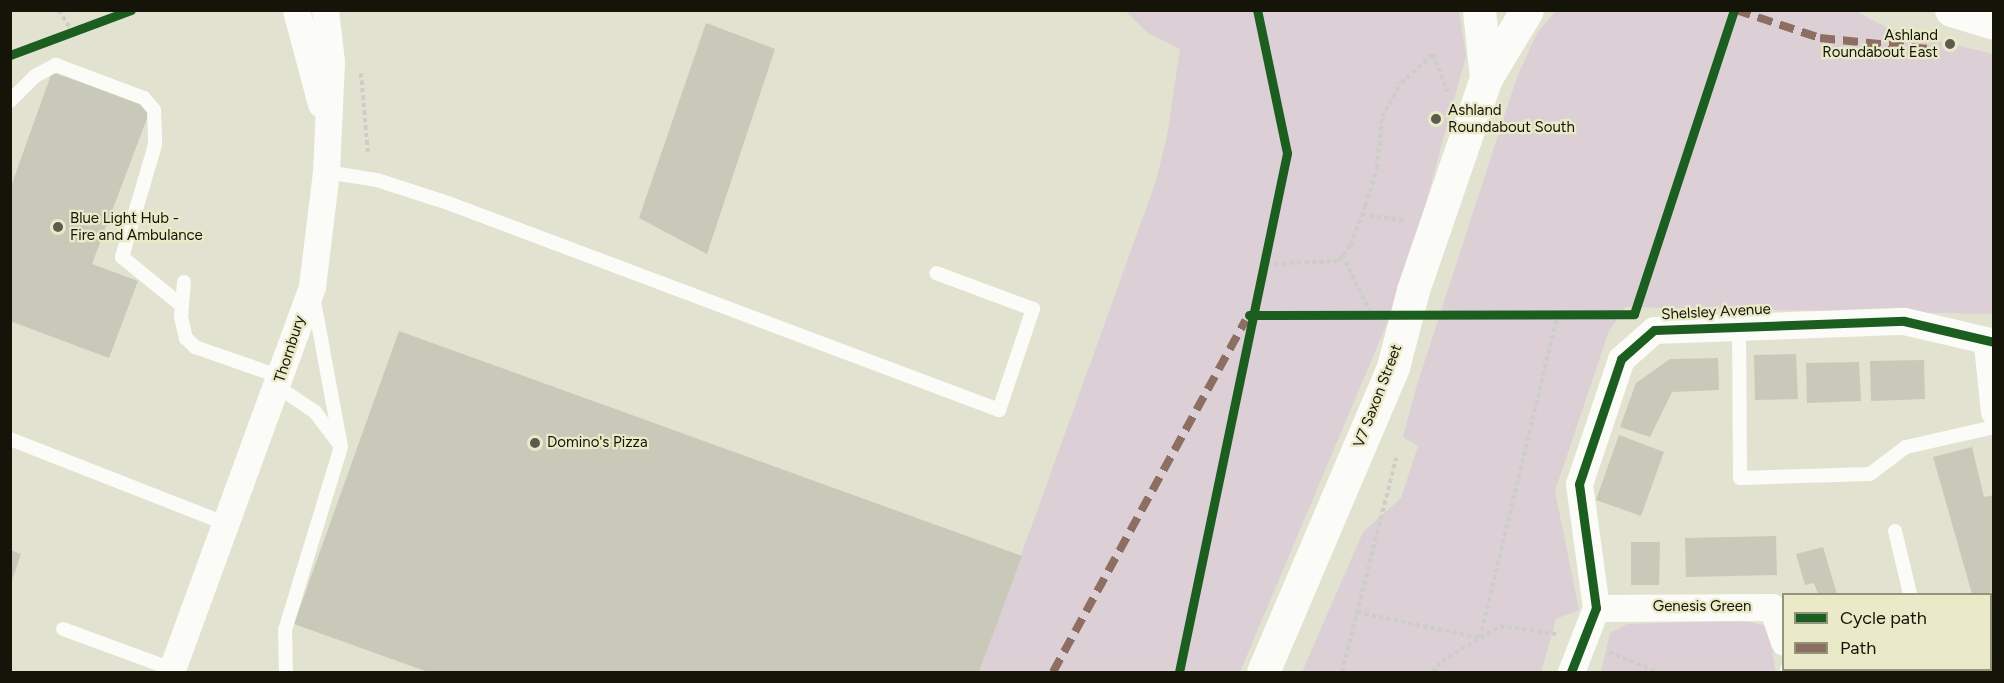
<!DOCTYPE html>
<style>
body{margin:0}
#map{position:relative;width:2004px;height:683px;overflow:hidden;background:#e2e2d1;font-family:Figtree,sans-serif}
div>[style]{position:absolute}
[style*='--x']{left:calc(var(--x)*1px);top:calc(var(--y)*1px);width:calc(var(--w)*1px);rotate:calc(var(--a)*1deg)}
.green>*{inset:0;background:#dccfd5}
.building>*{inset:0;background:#c9c9b9}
.path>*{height:4px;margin-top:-2px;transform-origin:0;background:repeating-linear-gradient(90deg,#cecec8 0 4.5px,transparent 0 7.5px)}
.service>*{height:14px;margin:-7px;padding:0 7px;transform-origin:7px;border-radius:7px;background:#fbfbf8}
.minor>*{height:27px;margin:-13.5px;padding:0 13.5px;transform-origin:13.5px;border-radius:13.5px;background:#fbfbf8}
.tertiary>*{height:33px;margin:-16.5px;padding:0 16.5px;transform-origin:16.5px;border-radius:16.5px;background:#fbfbf8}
.secondary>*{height:33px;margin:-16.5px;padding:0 16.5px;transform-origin:16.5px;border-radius:16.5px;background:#fbfbf8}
.quiet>*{height:8px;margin-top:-4px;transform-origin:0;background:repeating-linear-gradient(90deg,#8d6e63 0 15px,transparent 0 23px)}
.cycleway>*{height:9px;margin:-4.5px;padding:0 4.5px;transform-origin:4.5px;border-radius:4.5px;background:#1b5e20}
.dots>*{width:16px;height:16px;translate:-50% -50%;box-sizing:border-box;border:3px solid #eaeac9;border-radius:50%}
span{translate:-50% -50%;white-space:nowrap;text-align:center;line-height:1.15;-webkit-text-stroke:4.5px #eaeac9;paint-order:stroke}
.poi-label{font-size:15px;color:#141408}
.right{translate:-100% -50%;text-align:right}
.left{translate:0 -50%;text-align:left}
.street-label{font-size:15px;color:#141408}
.frame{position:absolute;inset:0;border:12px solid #141408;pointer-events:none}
.legend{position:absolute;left:1782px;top:593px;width:210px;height:78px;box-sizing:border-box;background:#eaeac9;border:2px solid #94947c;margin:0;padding:8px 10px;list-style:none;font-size:18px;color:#141408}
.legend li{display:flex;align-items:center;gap:12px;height:30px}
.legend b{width:30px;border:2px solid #94947c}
</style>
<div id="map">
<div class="green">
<div style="clip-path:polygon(1125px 11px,1459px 11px,1466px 56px,1404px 283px,1240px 672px,979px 672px,1156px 181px,1167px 136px,1180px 49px,1148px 33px)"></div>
<div style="clip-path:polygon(1556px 11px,1855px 11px,1890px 29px,1993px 54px,1993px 314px,1625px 307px,1609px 331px,1555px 491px,1579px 610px,1556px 619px,1541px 672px,1302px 672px,1363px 532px,1401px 498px,1418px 446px,1403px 437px,1416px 388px,1516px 80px,1537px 33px)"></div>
<div style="clip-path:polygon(1742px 620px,1766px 626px,1778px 646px,1772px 652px,1776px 672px,1601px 672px,1610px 633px,1627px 624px)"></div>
</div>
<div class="building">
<div style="clip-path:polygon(706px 23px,775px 49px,707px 254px,639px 218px)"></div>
<div style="clip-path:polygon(52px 72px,151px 108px,92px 264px,138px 281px,109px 358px,10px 321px,10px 189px)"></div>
<div style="clip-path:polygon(399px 331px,1022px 556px,979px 672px,428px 672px,294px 624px)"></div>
<div style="clip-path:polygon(1796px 354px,1798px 399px,1755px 400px,1754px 355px)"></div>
<div style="clip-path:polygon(1718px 358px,1719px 390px,1672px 392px,1650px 437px,1620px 427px,1636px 383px,1670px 359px)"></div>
<div style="clip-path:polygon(1924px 360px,1925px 399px,1871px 401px,1870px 361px)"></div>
<div style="clip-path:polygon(1859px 362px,1861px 401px,1807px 403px,1806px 363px)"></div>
<div style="clip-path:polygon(1619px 435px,1664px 452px,1641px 516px,1596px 500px)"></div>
<div style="clip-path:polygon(1972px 447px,1984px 497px,1994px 495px,1994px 592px,1983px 594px,1972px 594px,1933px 457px)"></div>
<div style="clip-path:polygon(1776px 536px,1777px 575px,1686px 577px,1685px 538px)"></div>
<div style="clip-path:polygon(1631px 542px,1660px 542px,1659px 585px,1631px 585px)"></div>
<div style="clip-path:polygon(1823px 547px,1837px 594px,1818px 594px,1814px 583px,1805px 585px,1796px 554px)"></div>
<div style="clip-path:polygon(10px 550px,21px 554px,11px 583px,10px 583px)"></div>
<div style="clip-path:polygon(1824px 670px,1861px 670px,1862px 672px,1825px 672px)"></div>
</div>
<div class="path">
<div style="--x:59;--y:10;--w:27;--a:59"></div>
<div style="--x:361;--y:73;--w:81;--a:85.1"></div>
<div style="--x:1362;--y:214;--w:43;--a:9.5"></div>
<div style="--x:1342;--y:255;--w:68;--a:63.8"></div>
<div style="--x:1267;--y:264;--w:71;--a:-2.4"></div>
<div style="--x:1338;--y:261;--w:21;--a:-51"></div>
<div style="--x:1351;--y:245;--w:41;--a:-70.3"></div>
<div style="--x:1365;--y:206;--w:40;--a:-72"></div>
<div style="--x:1377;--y:168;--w:51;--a:-84.4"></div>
<div style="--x:1382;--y:117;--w:39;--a:-61"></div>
<div style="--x:1401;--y:83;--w:43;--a:-42.2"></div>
<div style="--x:1433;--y:54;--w:40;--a:69"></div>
<div style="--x:1357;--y:612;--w:126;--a:11.9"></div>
<div style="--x:1480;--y:638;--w:329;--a:-76.5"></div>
<div style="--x:1609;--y:652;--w:54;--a:21.8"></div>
<div style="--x:1342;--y:672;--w:221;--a:-75.8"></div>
<div style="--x:1433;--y:672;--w:14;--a:-51"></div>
<div style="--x:1442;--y:661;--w:68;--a:-31.1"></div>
<div style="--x:1500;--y:626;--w:57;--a:8.1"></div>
</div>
<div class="service">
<div style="--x:10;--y:101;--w:35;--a:-45"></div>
<div style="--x:35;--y:76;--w:24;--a:-28"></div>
<div style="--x:56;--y:65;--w:94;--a:20.6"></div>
<div style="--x:144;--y:98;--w:16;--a:50"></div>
<div style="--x:154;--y:110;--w:35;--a:88"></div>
<div style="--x:155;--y:145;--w:117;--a:106.4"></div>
<div style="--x:122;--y:257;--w:77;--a:39.2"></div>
<div style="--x:326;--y:172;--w:52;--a:8.9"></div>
<div style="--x:377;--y:180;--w:75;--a:17.9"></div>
<div style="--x:448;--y:203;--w:589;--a:20.59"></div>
<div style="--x:999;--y:410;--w:107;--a:-71.4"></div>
<div style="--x:1033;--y:309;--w:103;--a:-159.6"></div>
<div style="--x:184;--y:282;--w:35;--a:95"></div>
<div style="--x:181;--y:317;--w:22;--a:77"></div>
<div style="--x:186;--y:338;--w:13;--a:45"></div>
<div style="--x:195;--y:347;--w:91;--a:19.2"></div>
<div style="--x:1739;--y:326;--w:152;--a:89.6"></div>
<div style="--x:1740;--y:478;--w:130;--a:-1.8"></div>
<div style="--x:1870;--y:474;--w:45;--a:-36.9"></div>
<div style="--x:1906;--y:447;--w:90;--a:-12.8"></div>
<div style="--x:278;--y:387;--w:45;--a:34"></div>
<div style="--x:315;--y:412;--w:39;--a:53"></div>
<div style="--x:10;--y:439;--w:233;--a:21.4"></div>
<div style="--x:1895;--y:531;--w:65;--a:76.6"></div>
<div style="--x:1990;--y:610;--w:4;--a:-14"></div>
<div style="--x:63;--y:629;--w:116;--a:20.2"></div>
<div style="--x:286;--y:672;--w:42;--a:-91.4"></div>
<div style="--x:285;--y:630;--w:191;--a:-73"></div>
<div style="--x:341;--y:447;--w:154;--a:-100.5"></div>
</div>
<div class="minor">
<div style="--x:296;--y:10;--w:97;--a:75.1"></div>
<div style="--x:1987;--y:345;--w:67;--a:84"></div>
<div style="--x:1596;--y:608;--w:176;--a:-0.3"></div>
<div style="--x:1772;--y:607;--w:37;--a:71"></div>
<div style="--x:1793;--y:670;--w:2;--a:63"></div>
<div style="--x:171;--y:672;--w:411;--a:-69.9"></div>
<div style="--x:312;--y:286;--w:115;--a:-83"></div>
<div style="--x:326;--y:172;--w:111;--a:-87.4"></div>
<div style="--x:331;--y:61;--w:51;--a:-96.7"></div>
<div style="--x:1571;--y:672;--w:69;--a:-68.7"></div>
<div style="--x:1596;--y:608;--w:125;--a:-97.8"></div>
<div style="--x:1579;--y:484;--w:132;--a:-71.4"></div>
<div style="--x:1621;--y:359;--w:44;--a:-41.3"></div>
<div style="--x:1654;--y:330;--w:250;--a:-2.1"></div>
<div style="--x:1904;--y:321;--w:92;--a:13.1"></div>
</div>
<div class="tertiary">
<div style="--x:1951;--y:10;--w:45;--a:16.8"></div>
</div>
<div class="secondary">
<div style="--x:1479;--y:10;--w:68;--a:84.1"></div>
<div style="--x:1263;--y:672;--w:332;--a:-66.9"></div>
<div style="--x:1393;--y:367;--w:80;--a:-75.4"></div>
<div style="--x:1413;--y:290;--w:224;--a:-71"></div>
<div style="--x:1486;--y:78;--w:79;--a:-58.9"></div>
</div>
<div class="quiet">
<div style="--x:1736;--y:10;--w:89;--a:18.4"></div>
<div style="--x:1820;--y:38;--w:109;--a:5.8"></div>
<div style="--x:1053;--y:672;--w:401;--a:-61.3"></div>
</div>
<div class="cycleway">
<div style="--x:10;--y:55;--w:129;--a:-20.4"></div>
<div style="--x:1249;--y:315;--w:385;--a:-0.1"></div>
<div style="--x:1634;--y:314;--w:320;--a:-71.8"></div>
<div style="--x:1179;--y:672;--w:530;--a:-78.24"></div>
<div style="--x:1287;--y:153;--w:146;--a:-101.8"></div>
<div style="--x:1571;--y:672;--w:69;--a:-68.7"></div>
<div style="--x:1596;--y:608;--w:125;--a:-97.8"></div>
<div style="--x:1579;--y:484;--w:132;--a:-71.4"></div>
<div style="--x:1621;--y:359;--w:44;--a:-41.3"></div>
<div style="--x:1654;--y:330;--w:250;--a:-2.1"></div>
<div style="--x:1904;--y:321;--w:92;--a:13.1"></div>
</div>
<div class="dots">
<div style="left:1950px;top:44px;background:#5c5c4e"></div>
<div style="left:1436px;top:119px;background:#5c5c4e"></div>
<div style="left:58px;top:227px;background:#5c5c4e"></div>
<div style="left:535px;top:443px;background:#5c5c4e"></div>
</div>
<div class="poi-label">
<span class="right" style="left:1938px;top:44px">Ashland<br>Roundabout East</span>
<span class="left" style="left:1448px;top:119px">Ashland<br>Roundabout South</span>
<span class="left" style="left:70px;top:227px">Blue Light Hub -<br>Fire and Ambulance</span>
<span class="left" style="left:547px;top:443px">Domino's Pizza</span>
</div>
<div class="street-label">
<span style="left:1716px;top:312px;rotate:-3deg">Shelsley Avenue</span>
<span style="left:290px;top:349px;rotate:-72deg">Thornbury</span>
<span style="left:1378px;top:396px;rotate:-69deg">V7 Saxon Street</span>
<span style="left:1702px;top:607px">Genesis Green</span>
</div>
<div class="frame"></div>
<ul class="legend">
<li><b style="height:8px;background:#1b5e20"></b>Cycle path</li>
<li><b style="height:8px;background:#8d6e63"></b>Path</li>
</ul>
</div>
